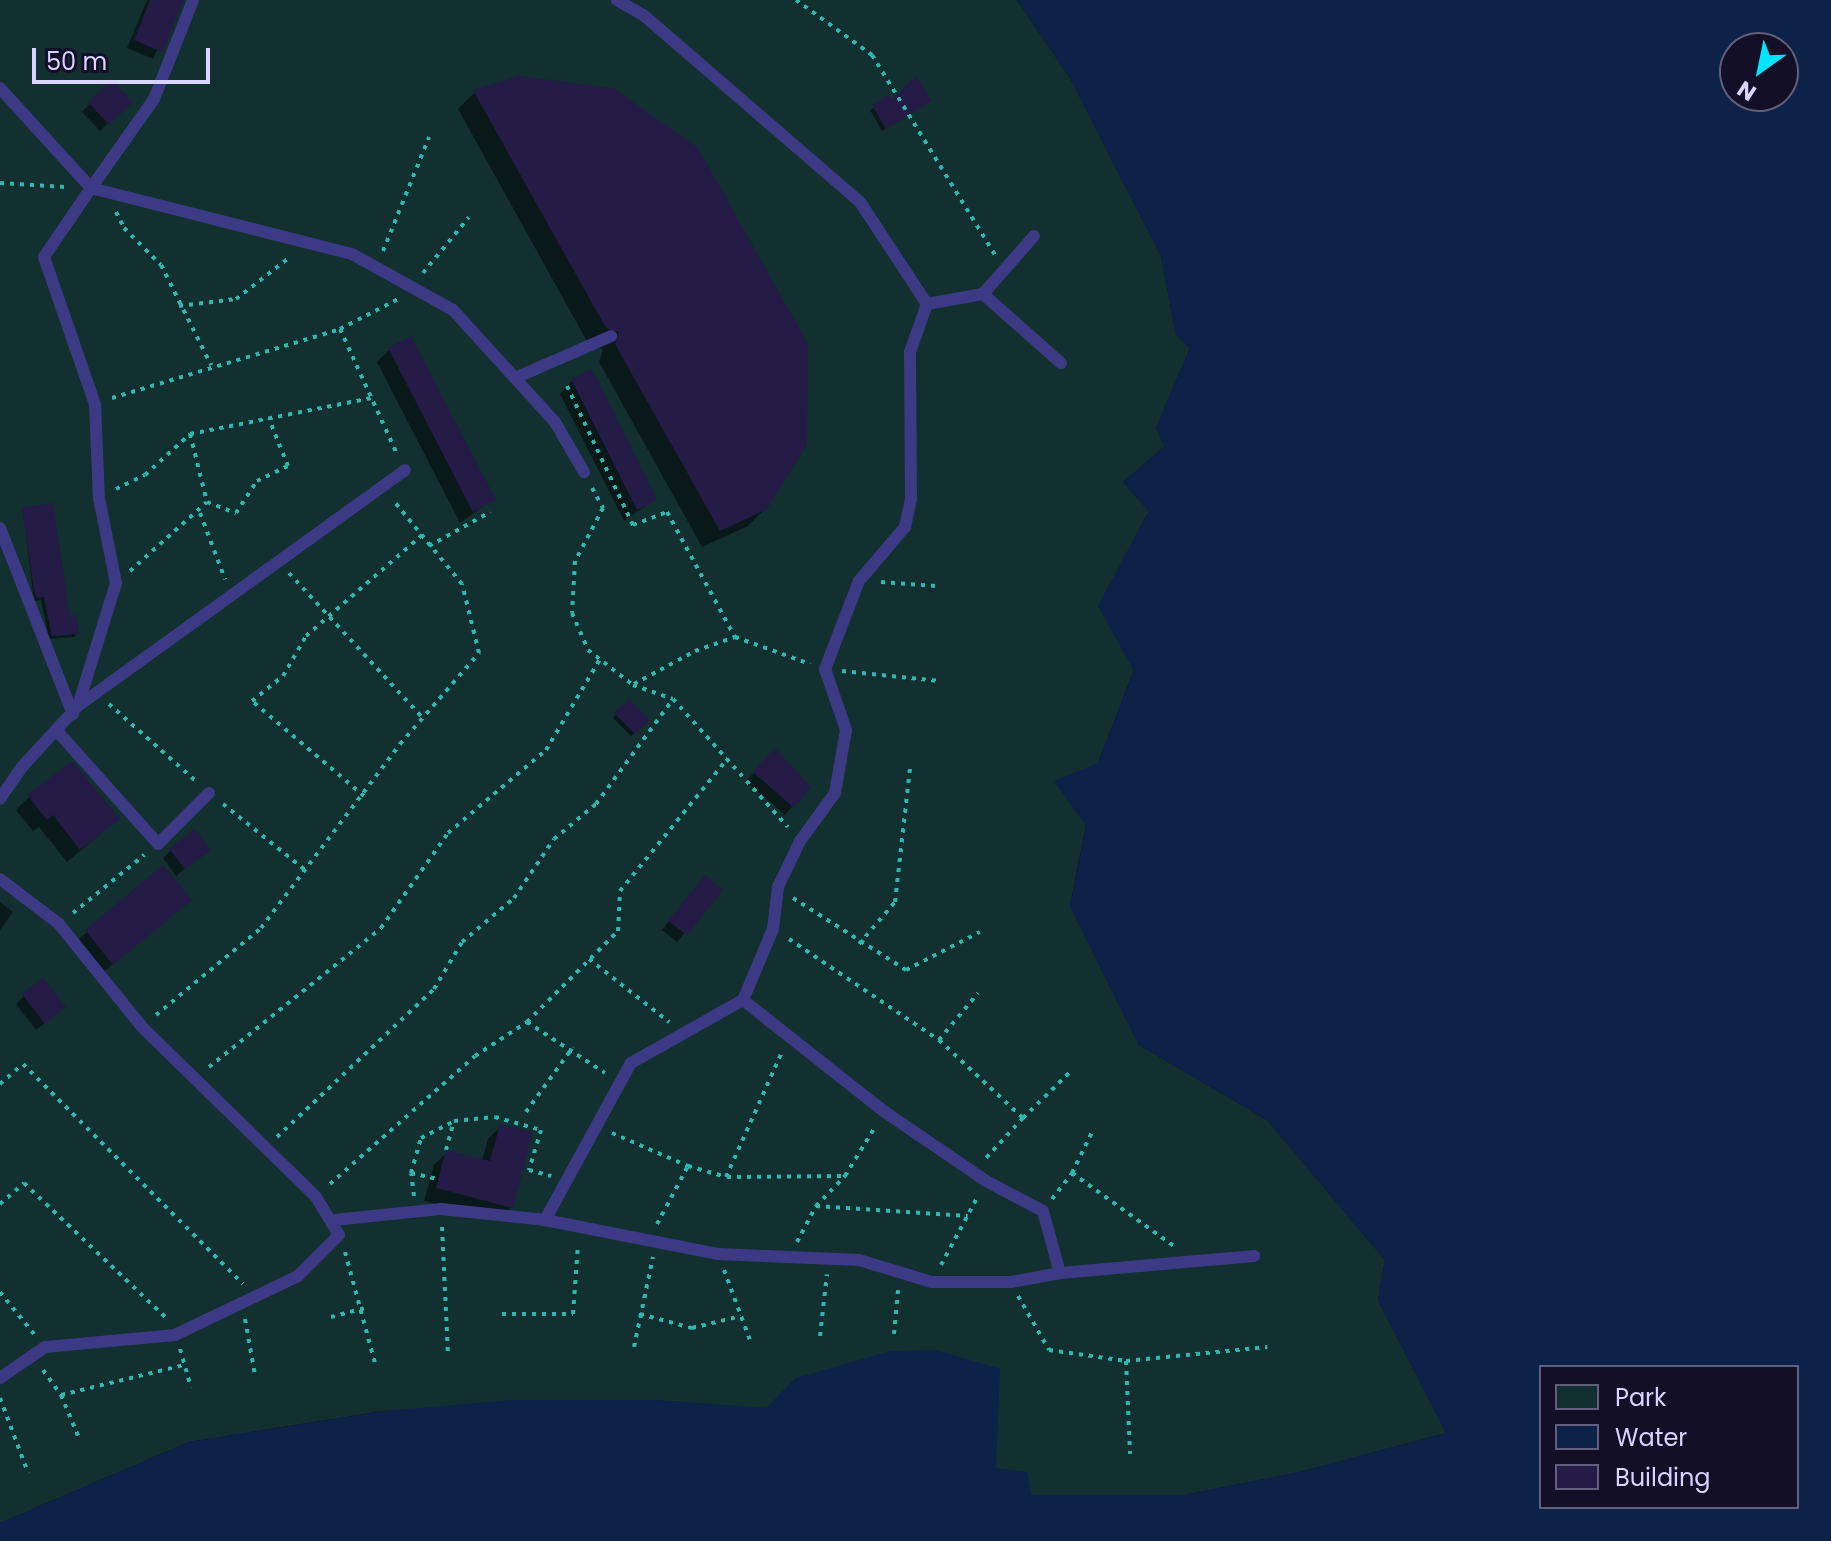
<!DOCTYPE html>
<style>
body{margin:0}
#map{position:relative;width:1831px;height:1541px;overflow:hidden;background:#130f26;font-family:Poppins,sans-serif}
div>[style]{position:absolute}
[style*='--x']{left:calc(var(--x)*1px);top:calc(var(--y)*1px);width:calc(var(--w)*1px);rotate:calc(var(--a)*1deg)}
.green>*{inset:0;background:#12302f}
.water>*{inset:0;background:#0c2248}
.shadow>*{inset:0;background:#0007}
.building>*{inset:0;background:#241b47}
.path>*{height:4px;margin-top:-2px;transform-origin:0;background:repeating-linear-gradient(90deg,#2fb8b0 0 4px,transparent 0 10px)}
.lane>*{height:12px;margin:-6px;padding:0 6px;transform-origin:6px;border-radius:6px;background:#3d3a85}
span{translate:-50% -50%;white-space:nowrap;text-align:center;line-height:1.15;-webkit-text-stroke:8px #130f26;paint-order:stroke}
.legend{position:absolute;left:1539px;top:1365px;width:260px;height:144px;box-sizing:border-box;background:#130f26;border:2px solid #625e7d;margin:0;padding:10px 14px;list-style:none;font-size:24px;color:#d9d4ff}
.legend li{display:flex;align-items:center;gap:16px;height:40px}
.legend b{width:40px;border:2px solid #625e7d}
.north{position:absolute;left:1719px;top:32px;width:80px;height:80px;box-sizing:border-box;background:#130f26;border:2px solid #625e7d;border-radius:50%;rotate:213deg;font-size:22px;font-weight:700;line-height:32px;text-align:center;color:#d9d4ff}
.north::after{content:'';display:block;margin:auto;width:28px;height:36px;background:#00e5ff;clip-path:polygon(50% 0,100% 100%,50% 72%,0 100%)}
.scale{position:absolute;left:32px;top:48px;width:178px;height:36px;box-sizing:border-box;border:4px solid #d9d4ff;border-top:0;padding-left:10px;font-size:24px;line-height:28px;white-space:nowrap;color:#d9d4ff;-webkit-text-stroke:6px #130f26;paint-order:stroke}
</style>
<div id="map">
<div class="green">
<div style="clip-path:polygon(0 0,1017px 0,1070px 78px,1161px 256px,1176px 335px,1190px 348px,1156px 428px,1165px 446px,1123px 482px,1149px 511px,1099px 605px,1134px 670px,1098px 763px,1070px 906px,1139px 1045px,1267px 1120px,1385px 1260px,1378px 1300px,1446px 1433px,1300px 1472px,1184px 1495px,1031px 1495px,995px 1469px,796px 1378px,766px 1409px,655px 1400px,383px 1411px,189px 1442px,0 1523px)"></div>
</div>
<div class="water">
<div style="clip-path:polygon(evenodd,1017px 0,1831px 0,1831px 1541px,0 1541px,0 1523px,189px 1442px,384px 1411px,513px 1400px,655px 1400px,766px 1408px,796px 1378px,891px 1351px,936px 1350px,1000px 1369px,996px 1468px,1027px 1472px,1031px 1495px,1185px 1495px,1300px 1472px,1446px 1433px,1378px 1300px,1385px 1260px,1267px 1120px,1139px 1045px,1070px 906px,1086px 826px,1054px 781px,1098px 763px,1134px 671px,1098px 606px,1149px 511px,1123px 482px,1165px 446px,1156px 428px,1190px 348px,1176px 335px,1161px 256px,1070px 78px,1017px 0,1735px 48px,1783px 48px,1783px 96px,1735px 96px,1735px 48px,1017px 0,1541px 1367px,1797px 1367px,1797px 1507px,1541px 1507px,1541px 1367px)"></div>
</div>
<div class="shadow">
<div style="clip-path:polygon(147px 0,181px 0,153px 59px,127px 48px)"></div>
<div style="clip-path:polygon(112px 82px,131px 102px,100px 131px,82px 112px)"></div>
<div style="clip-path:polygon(475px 92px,766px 508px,748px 526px,702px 547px,599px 362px,603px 349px,589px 345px,458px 109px)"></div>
<div style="clip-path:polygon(888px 97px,893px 102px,926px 104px,882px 131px,870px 110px)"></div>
<div style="clip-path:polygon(389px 350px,493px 499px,460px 523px,377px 362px)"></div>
<div style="clip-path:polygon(572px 381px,655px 499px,624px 521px,560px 394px)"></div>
<div style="clip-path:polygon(23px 509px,77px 633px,74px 637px,49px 639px,41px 600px,34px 601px)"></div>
<div style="clip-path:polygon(629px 702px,647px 720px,631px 736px,613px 718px)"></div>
<div style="clip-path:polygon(767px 758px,809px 787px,785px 815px,746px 781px)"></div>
<div style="clip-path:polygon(29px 797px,118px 819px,67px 862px,39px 827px,33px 831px,16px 810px)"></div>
<div style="clip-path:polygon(171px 850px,208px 850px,176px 876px,163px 858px)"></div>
<div style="clip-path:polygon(163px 868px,189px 900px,99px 976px,73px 944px)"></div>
<div style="clip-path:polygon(697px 886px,720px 890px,677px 942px,662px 930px)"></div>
<div style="clip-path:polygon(0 902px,13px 912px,0 930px)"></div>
<div style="clip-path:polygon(24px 996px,55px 1015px,36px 1030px,16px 1004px)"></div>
<div style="clip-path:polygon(501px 1126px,511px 1207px,498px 1219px,424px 1201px,434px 1165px,447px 1152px,482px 1161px,488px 1139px)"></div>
</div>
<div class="building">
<div style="clip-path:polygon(150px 0,183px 0,163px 52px,134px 40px)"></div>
<div style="clip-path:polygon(916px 75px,932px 101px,886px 129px,872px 105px,888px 95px,893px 99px)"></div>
<div style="clip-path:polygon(519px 76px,613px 88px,698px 148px,808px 344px,807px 445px,767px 509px,720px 531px,615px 344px,619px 332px,606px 328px,473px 90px)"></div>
<div style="clip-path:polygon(112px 80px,133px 102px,109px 125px,88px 102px)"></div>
<div style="clip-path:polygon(411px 336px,496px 500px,473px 512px,388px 348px)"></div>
<div style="clip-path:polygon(592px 369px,657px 500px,637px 510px,571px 379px)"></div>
<div style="clip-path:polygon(53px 503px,70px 616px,77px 615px,79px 634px,52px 636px,44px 597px,37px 598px,34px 590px,22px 508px)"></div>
<div style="clip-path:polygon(629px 699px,650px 720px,635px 734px,614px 713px)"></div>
<div style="clip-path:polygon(775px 748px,811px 787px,794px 808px,753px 772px)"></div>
<div style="clip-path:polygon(72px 761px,120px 819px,80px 850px,53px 815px,47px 820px,27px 795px)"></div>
<div style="clip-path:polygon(195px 829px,211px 850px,185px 869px,169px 849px)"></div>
<div style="clip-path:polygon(163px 865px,192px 900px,113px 965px,85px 930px)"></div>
<div style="clip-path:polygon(705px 875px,723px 890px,687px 935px,668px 921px)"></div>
<div style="clip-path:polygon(43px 978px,66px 1007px,45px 1024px,22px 994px)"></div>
<div style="clip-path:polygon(500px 1124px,533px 1132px,513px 1208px,436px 1188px,446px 1150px,490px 1161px)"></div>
</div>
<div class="path">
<div style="--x:796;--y:0;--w:94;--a:35.9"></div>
<div style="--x:872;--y:55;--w:235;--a:58.4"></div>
<div style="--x:0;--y:183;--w:65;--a:3.5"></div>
<div style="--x:116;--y:212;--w:18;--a:63"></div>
<div style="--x:124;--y:228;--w:52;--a:45"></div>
<div style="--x:161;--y:265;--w:112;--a:63.4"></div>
<div style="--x:383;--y:251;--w:123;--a:-68"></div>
<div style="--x:423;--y:273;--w:72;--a:-50.6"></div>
<div style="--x:179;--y:306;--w:57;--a:-7"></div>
<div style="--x:236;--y:299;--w:68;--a:-37.9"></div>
<div style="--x:340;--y:329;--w:137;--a:65.5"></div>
<div style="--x:567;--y:386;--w:154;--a:64.6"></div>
<div style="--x:633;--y:525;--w:36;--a:-21"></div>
<div style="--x:667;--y:512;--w:142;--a:61.5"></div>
<div style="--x:112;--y:398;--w:238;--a:-16.8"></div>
<div style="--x:340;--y:329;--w:65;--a:-27.3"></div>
<div style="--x:190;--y:434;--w:70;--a:76"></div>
<div style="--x:592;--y:488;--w:23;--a:61"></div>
<div style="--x:603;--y:508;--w:60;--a:117.8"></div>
<div style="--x:575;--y:561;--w:52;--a:93.3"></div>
<div style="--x:572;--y:613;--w:40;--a:66.6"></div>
<div style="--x:588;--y:650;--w:57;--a:37.9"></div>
<div style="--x:633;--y:685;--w:42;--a:19.3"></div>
<div style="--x:673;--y:699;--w:172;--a:48.1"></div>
<div style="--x:116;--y:489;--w:32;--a:-26"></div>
<div style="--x:145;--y:475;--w:61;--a:-42.3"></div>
<div style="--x:190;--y:434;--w:185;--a:-11.2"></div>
<div style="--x:200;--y:513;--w:71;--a:69.3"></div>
<div style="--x:429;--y:546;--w:70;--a:-29.1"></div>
<div style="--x:130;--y:571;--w:103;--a:-41.9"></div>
<div style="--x:207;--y:502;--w:31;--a:21"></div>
<div style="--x:236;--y:513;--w:38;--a:-57"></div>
<div style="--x:257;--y:481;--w:34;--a:-26"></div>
<div style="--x:288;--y:466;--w:51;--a:-112"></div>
<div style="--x:289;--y:573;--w:197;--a:47.3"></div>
<div style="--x:881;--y:582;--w:55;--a:4.2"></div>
<div style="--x:842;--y:671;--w:98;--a:5.9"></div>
<div style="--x:634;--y:684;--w:69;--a:-28.4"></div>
<div style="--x:695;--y:651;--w:42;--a:-19.3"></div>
<div style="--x:735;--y:637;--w:80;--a:19.8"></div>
<div style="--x:109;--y:704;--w:119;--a:41.6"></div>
<div style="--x:364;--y:796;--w:147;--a:-139.7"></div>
<div style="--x:252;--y:701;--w:40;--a:-39"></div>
<div style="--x:283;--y:676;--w:46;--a:-60.1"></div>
<div style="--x:306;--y:636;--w:154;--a:-41"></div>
<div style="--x:223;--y:804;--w:105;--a:38.8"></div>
<div style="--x:793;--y:898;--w:134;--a:32.5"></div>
<div style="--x:906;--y:970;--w:83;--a:-27.2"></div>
<div style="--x:73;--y:913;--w:92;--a:-39.2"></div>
<div style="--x:789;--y:939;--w:181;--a:34"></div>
<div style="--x:939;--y:1040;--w:115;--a:42.9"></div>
<div style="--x:1023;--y:1118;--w:56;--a:132.8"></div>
<div style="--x:859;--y:944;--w:55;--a:-49.4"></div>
<div style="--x:895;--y:902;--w:134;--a:-83.6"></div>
<div style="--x:589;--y:959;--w:102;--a:38.2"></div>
<div style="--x:156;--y:1015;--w:136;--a:-39.6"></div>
<div style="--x:261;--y:928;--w:231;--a:-52.9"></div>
<div style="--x:400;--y:744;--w:121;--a:-49"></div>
<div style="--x:479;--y:653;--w:71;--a:-103.8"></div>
<div style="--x:462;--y:584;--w:109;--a:-129.4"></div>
<div style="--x:527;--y:1022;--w:93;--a:33.2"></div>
<div style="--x:939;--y:1040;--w:61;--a:-50.3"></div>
<div style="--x:209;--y:1067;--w:221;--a:-38.9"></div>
<div style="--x:381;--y:928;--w:116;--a:-54.8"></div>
<div style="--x:448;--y:833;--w:128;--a:-40.3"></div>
<div style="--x:546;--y:750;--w:106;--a:-59.3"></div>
<div style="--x:0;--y:1084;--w:30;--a:-41"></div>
<div style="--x:23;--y:1064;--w:311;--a:45"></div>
<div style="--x:526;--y:1112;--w:80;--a:-54.1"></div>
<div style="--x:1023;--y:1118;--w:66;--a:-44.4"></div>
<div style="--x:612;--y:1133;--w:83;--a:23.5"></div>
<div style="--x:688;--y:1166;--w:40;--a:16"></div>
<div style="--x:726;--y:1177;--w:137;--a:-65.9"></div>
<div style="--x:277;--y:1137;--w:216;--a:-43.3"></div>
<div style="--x:434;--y:989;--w:55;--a:-59.2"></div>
<div style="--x:462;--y:942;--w:68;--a:-40.2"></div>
<div style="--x:514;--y:898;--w:71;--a:-55.9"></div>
<div style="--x:554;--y:839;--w:55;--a:-39.8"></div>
<div style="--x:596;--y:804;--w:130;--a:-53.7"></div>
<div style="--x:446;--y:1150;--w:30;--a:-75"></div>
<div style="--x:411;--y:1173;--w:28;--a:13"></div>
<div style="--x:1072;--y:1173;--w:50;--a:-63.9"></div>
<div style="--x:727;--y:1177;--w:118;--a:-0.5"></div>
<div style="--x:330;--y:1184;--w:193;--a:-41.4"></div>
<div style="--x:475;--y:1056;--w:62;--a:-33.2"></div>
<div style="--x:527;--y:1022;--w:129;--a:-45"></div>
<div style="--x:618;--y:931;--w:40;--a:-87.1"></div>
<div style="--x:620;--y:891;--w:171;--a:-50.9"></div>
<div style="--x:414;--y:1196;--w:23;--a:-97"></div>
<div style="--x:411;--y:1173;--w:36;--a:-74"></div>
<div style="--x:421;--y:1138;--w:37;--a:-27"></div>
<div style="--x:454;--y:1121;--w:41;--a:-5.6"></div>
<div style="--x:495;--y:1117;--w:48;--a:15.8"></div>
<div style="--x:541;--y:1130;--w:42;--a:106.7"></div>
<div style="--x:529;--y:1170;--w:23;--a:15"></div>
<div style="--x:1052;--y:1199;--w:33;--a:-52"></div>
<div style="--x:1072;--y:1173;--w:125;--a:35.6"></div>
<div style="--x:0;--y:1204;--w:32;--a:-41"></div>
<div style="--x:24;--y:1183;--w:195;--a:43.5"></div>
<div style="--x:816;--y:1206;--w:152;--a:3.8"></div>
<div style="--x:657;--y:1224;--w:66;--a:-61.9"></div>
<div style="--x:442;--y:1227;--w:129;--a:87.3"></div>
<div style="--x:797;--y:1242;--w:41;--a:-62.2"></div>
<div style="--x:816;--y:1206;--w:42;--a:-46"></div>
<div style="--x:845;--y:1176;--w:57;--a:-58.5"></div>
<div style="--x:345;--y:1252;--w:115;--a:74.9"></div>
<div style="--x:941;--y:1265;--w:78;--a:-61.8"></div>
<div style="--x:724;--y:1270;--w:78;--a:69.7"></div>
<div style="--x:0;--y:1292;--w:54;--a:51"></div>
<div style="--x:1018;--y:1296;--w:62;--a:60.1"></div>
<div style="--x:1049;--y:1350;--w:78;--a:8.1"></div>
<div style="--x:1126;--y:1361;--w:142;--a:-5.7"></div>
<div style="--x:502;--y:1314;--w:71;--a:0"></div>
<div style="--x:573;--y:1314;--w:70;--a:-85.9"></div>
<div style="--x:640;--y:1314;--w:54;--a:15.1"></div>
<div style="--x:692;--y:1328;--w:50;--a:-13.8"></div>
<div style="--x:331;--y:1317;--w:34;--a:-15"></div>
<div style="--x:245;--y:1319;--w:57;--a:79.9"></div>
<div style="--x:894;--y:1334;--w:44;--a:-84.8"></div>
<div style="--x:820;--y:1336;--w:62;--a:-83.6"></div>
<div style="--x:634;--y:1347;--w:92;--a:-78.1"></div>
<div style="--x:180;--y:1349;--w:40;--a:74"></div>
<div style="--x:1126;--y:1361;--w:93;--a:87.5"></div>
<div style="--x:43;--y:1370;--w:31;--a:54"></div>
<div style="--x:61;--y:1395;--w:47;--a:67.3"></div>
<div style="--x:61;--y:1395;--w:127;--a:-13.7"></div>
<div style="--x:0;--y:1398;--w:80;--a:69.5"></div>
</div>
<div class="lane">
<div style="--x:193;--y:0;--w:106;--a:111.5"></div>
<div style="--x:154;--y:99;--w:109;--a:125.3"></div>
<div style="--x:91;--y:188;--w:269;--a:14.2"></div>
<div style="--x:352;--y:254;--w:115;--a:29"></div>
<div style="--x:453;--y:310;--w:151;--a:47.7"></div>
<div style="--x:555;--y:422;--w:58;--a:59.9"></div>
<div style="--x:0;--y:88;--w:135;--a:47.7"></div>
<div style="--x:91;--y:188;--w:83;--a:124.3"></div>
<div style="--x:44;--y:257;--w:156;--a:70.9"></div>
<div style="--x:95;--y:404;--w:94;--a:87.6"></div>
<div style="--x:99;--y:498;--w:87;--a:78.7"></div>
<div style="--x:116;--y:583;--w:129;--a:107.2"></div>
<div style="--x:78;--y:706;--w:83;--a:132.6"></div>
<div style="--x:22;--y:767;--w:39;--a:125"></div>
<div style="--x:983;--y:294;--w:104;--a:41.5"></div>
<div style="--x:927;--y:304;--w:57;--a:-10.1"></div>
<div style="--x:983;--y:294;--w:77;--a:-48.7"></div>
<div style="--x:515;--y:378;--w:105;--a:-23.6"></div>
<div style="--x:0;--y:528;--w:200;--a:68.6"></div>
<div style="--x:78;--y:706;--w:403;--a:-35.8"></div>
<div style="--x:58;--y:732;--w:150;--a:48.2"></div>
<div style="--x:158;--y:844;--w:72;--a:-45"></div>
<div style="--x:0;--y:879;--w:74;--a:37.3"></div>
<div style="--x:59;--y:924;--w:132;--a:51.1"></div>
<div style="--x:142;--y:1027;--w:243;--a:44.3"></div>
<div style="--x:316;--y:1197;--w:44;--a:58.8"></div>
<div style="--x:339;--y:1235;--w:58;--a:135"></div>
<div style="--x:298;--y:1276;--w:136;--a:154.4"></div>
<div style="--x:175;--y:1335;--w:131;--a:174.7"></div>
<div style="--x:45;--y:1347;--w:55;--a:145.4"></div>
<div style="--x:743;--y:1000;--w:181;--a:38.3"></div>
<div style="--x:885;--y:1112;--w:122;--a:34.3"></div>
<div style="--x:986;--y:1181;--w:64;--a:27.8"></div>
<div style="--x:1043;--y:1211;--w:64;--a:74.7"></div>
<div style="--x:334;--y:1220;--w:108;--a:-5.9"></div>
<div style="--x:441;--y:1209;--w:105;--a:6"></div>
<div style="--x:545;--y:1220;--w:177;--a:11.1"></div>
<div style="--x:719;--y:1254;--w:140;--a:2.5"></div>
<div style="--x:859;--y:1260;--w:76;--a:16.8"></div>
<div style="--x:932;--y:1282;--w:79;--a:0"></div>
<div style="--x:1011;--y:1282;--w:50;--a:-10.4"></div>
<div style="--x:1060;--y:1273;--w:195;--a:-5"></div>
<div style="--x:545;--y:1220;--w:179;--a:-61.3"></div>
<div style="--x:631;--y:1063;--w:129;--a:-29.4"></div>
<div style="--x:743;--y:1000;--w:77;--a:-67.1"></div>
<div style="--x:773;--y:929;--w:42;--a:-83.2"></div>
<div style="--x:778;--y:887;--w:51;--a:-64.4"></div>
<div style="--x:800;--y:841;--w:59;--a:-53.9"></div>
<div style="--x:835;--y:793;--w:64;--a:-80.1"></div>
<div style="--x:846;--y:730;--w:65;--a:-109"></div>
<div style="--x:825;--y:669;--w:94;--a:-68.9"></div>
<div style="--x:859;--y:581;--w:71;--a:-49.6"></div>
<div style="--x:905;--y:527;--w:29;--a:-78"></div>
<div style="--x:911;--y:499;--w:147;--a:-90.4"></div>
<div style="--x:910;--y:352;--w:51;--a:-70.5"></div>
<div style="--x:927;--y:304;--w:122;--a:-123.3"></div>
<div style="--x:860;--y:202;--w:286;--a:-139.2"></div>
<div style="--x:643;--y:15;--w:30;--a:-150"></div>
</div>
<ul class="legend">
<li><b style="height:22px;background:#12302f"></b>Park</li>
<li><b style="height:22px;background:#0c2248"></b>Water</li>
<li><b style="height:22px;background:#241b47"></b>Building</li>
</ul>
<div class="north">N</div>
<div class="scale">50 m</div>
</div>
